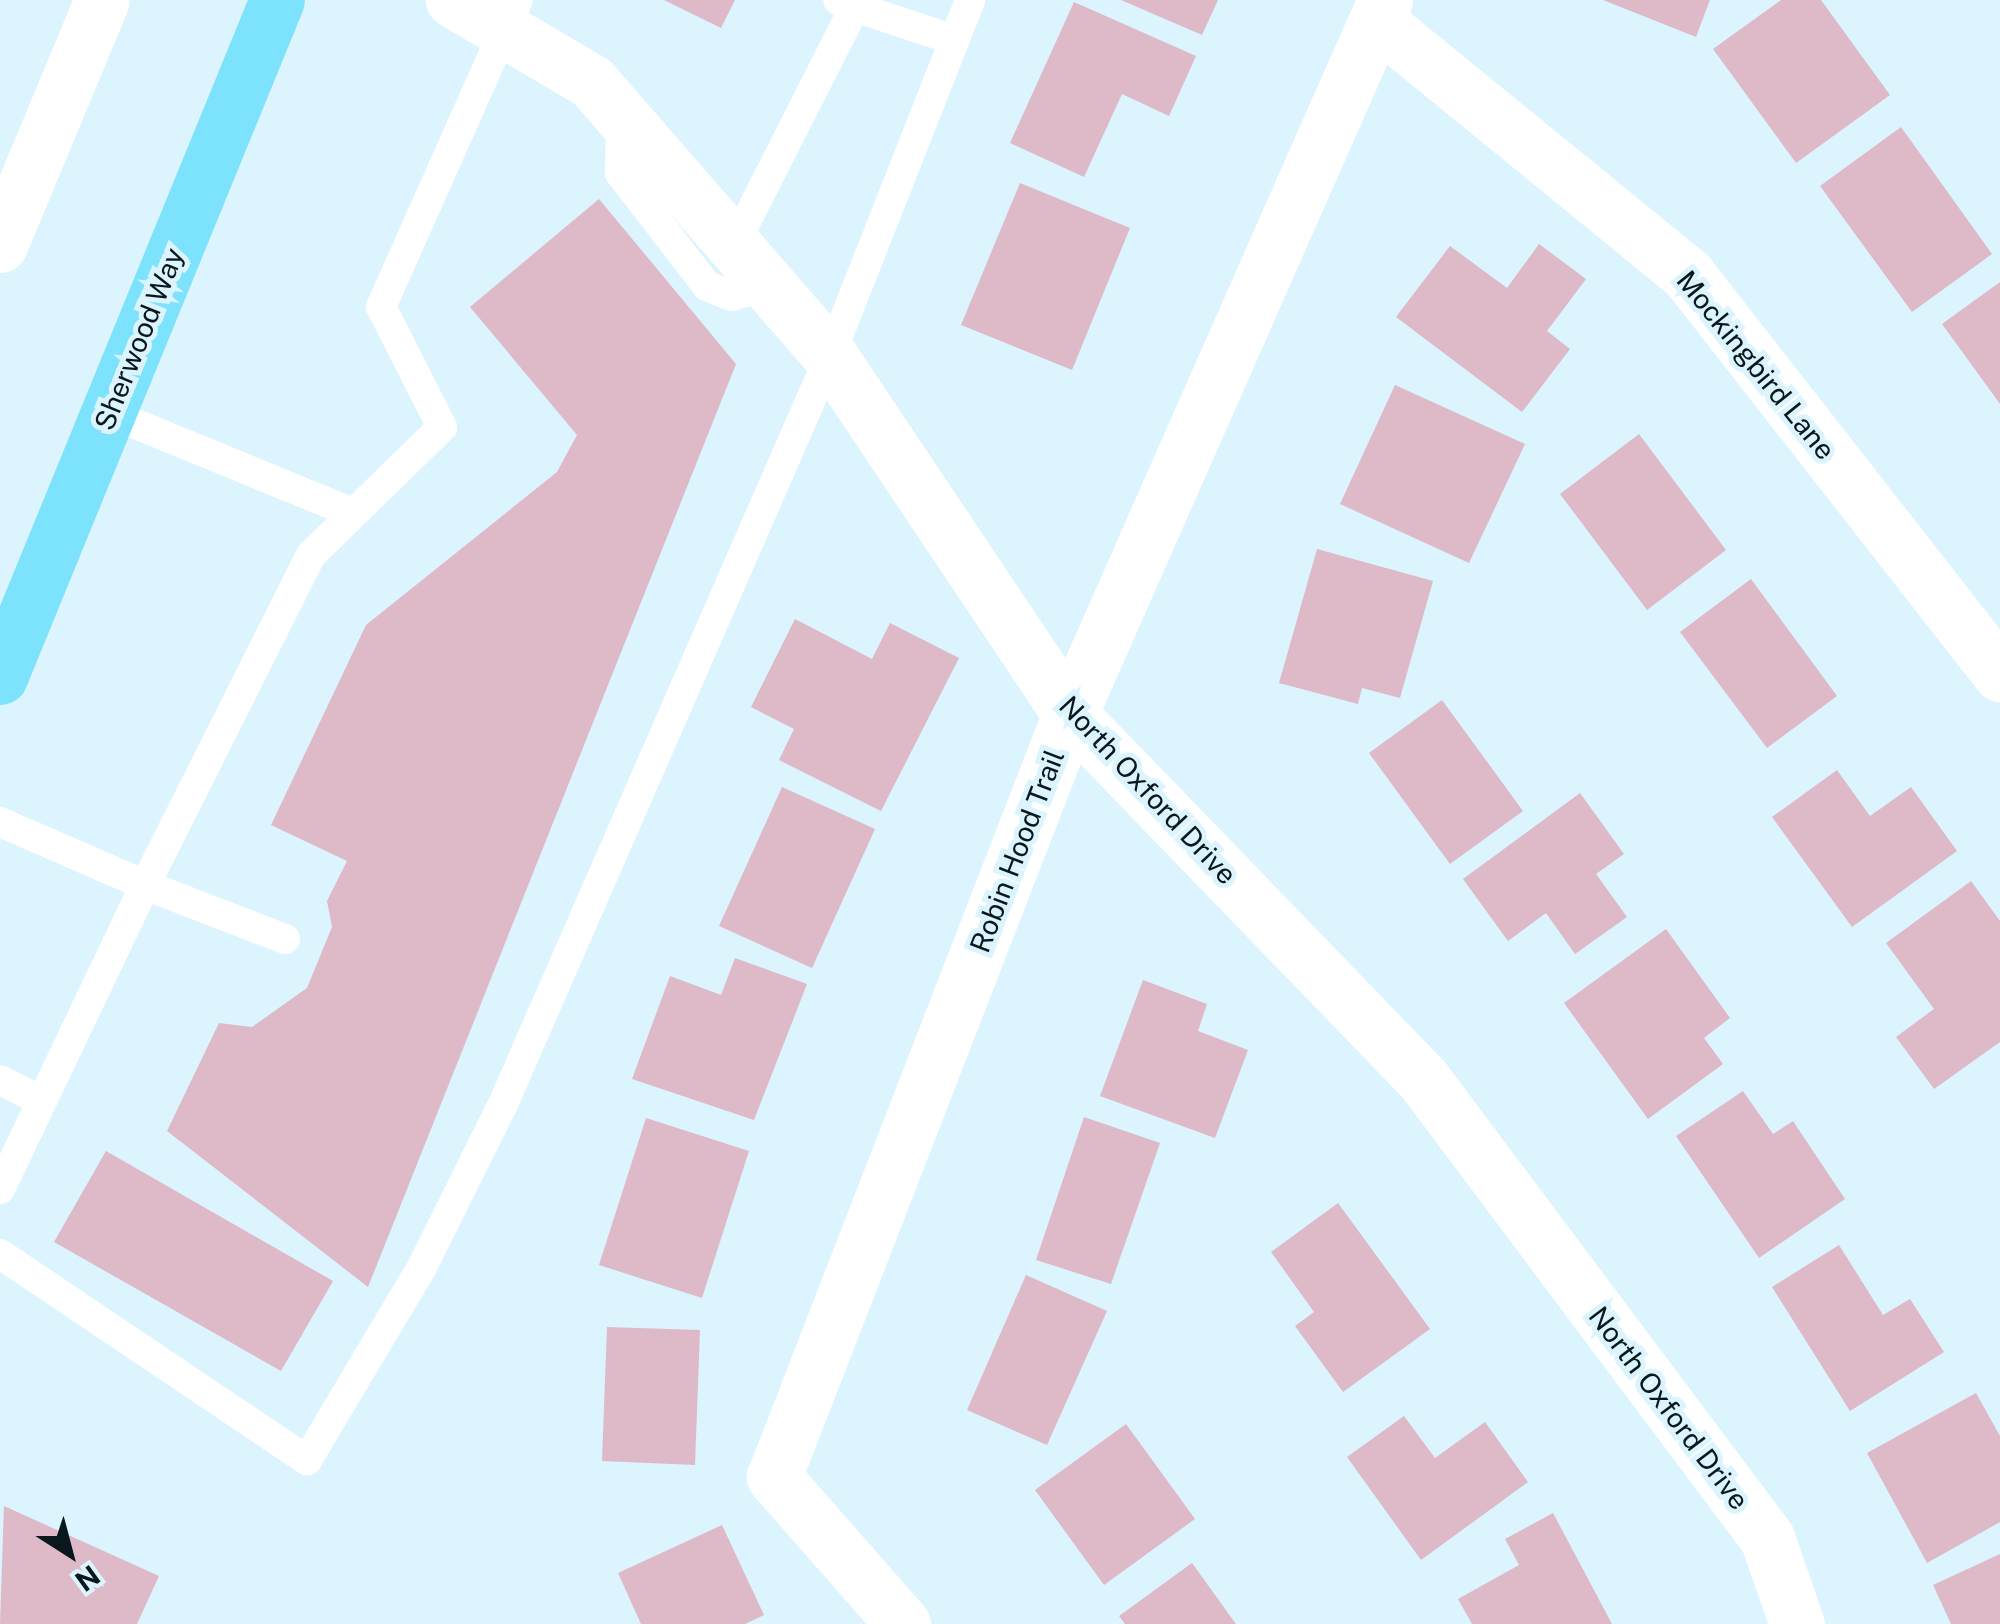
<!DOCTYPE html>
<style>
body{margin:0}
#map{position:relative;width:2000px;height:1624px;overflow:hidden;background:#dbf4fd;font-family:"Public Sans",sans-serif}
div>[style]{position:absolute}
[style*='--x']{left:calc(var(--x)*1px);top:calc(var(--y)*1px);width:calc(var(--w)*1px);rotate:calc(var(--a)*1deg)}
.building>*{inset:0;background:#deb9c8}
.service>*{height:30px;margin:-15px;padding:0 15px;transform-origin:15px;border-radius:15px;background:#fff}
.minor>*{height:55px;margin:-27.5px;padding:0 27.5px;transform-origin:27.5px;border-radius:27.5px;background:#fff}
.primary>*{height:55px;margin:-27.5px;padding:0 27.5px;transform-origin:27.5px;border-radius:27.5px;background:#7de2fb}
span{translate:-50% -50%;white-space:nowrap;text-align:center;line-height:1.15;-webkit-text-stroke:10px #dbf4fd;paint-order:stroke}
.street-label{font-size:28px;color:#08181d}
.north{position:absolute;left:20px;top:1504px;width:100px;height:100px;-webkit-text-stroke:8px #dbf4fd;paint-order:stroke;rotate:144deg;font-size:28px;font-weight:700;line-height:40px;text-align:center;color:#08181d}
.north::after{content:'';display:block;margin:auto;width:35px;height:45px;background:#08181d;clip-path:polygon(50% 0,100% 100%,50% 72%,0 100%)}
</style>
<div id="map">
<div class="building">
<div style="clip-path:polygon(664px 0,735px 0,721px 28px)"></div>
<div style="clip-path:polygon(1121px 0,1218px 0,1202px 35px)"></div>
<div style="clip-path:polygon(1603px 0,1710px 0,1696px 37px)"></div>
<div style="clip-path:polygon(1781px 0,1821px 0,1890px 95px,1796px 163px,1713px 49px)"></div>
<div style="clip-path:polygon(1074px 2px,1196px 56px,1169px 116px,1122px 94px,1084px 177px,1010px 143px)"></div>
<div style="clip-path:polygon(1901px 127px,1992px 254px,1912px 312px,1820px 186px)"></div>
<div style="clip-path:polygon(1020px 183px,1130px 228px,1072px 370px,961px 325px)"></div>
<div style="clip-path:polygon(599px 199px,736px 364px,368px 1287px,167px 1131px,219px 1023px,252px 1027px,307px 988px,332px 927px,327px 901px,347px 861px,271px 825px,366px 625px,557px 472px,577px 435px,470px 307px)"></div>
<div style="clip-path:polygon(1539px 244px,1586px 279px,1547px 331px,1570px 349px,1522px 412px,1396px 317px,1450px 246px,1507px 288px)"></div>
<div style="clip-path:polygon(2000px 282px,2000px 404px,1942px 324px)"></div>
<div style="clip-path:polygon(1395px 385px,1525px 444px,1469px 563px,1340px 504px)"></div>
<div style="clip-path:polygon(1639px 434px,1726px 550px,1647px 610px,1560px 494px)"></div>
<div style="clip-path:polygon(1317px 549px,1433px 581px,1400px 698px,1362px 688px,1358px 704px,1279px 683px)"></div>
<div style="clip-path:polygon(1751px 579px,1837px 696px,1767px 748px,1680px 632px)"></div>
<div style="clip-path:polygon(795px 619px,872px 659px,890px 623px,959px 658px,881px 811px,779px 760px,794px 729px,751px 707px)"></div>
<div style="clip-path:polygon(1442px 700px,1523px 811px,1450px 864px,1369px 753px)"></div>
<div style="clip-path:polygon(1837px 770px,1870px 816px,1911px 787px,1957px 851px,1852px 927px,1772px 817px)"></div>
<div style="clip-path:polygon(782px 787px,875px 829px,812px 968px,719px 926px)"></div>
<div style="clip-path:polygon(1580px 793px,1624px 854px,1596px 874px,1627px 917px,1575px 954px,1546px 913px,1508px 941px,1463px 879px)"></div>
<div style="clip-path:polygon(1971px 881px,2000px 921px,2000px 1042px,1934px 1089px,1896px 1037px,1934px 1009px,1886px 943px)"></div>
<div style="clip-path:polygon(1666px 929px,1730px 1018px,1704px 1038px,1723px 1064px,1648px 1119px,1564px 1003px)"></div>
<div style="clip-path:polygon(735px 958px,807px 984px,754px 1120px,632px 1079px,670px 976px,721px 995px)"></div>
<div style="clip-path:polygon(1143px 980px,1207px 1004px,1198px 1031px,1248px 1050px,1215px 1138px,1100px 1096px)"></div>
<div style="clip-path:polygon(1743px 1091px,1773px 1134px,1793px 1121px,1845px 1199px,1759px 1258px,1676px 1136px)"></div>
<div style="clip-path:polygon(1084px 1117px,1160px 1143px,1111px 1284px,1036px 1260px)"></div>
<div style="clip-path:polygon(646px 1118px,749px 1151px,702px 1298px,599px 1265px)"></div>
<div style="clip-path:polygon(106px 1151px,333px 1281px,281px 1371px,54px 1242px)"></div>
<div style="clip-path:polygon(1338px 1203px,1430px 1329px,1343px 1392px,1295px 1326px,1314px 1312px,1271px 1252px)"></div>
<div style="clip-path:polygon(1839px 1245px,1883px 1315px,1910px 1299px,1944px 1352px,1850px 1411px,1772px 1287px)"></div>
<div style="clip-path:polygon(1026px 1275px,1107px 1311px,1047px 1445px,967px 1410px)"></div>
<div style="clip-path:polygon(607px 1327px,700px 1330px,695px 1465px,602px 1461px)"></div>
<div style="clip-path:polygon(1976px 1393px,2000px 1436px,2000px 1522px,1927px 1563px,1867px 1453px)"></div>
<div style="clip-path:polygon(1404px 1416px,1435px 1458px,1485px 1422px,1528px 1482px,1421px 1560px,1347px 1457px)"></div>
<div style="clip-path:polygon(1126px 1424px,1195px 1519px,1104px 1585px,1035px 1490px)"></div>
<div style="clip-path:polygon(4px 1506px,159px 1576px,137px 1624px,0 1624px)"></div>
<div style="clip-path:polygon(1553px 1513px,1612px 1624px,1472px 1624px,1458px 1599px,1519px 1565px,1505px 1539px)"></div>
<div style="clip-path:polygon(722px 1525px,764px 1615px,745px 1624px,641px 1624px,618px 1573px)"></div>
<div style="clip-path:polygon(2000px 1554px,2000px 1624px,1951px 1624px,1933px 1585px)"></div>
<div style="clip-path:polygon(1192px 1563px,1236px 1624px,1125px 1624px,1119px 1616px)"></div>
</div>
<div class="service">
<div style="--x:855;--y:7;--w:104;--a:18.4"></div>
<div style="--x:621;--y:119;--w:54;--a:91.1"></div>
<div style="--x:620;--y:173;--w:143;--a:52.4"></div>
<div style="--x:707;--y:286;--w:27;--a:22"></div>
<div style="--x:732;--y:296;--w:38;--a:-17"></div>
<div style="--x:734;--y:245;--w:267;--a:-63.1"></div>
<div style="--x:855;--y:7;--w:18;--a:-158"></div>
<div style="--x:109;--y:413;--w:264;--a:22.3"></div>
<div style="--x:0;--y:822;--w:158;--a:23.5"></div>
<div style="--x:145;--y:885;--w:337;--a:115.5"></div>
<div style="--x:285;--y:939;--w:150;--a:-158.9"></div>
<div style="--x:145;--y:885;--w:369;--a:-63.3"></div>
<div style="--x:311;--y:555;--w:183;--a:-44.3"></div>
<div style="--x:442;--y:427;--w:135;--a:-116.9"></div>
<div style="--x:381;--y:307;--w:336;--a:-66"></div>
<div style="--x:0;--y:1080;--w:47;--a:26.6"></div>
<div style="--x:0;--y:1254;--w:370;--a:33.9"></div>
<div style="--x:307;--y:1460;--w:222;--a:-59.2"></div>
<div style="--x:421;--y:1269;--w:184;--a:-63.6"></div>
<div style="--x:503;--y:1104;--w:816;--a:-66.39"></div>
<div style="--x:830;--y:356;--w:383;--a:-68.5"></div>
</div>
<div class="minor">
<div style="--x:453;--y:0;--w:161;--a:30.5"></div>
<div style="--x:592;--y:82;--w:363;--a:49"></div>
<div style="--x:830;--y:356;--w:431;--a:56.2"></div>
<div style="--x:1070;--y:714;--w:508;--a:45.96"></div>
<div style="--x:1423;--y:1079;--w:574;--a:53.15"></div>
<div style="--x:1767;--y:1538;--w:91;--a:70.8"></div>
<div style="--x:1377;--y:21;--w:402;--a:39.2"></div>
<div style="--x:1688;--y:275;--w:507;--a:51.98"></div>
<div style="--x:0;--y:245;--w:265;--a:-67.4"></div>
<div style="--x:903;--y:1624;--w:196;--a:-131.3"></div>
<div style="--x:774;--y:1477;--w:818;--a:-68.8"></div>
<div style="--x:1070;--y:714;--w:780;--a:-66.19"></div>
</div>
<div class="primary">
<div style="--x:0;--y:677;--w:731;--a:-67.75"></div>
</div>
<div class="street-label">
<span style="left:139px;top:339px;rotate:-68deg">Sherwood Way</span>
<span style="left:1756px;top:365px;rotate:51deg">Mockingbird Lane</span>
<span style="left:1148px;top:790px;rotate:47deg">North Oxford Drive</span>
<span style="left:1017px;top:851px;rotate:-69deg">Robin Hood Trail</span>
<span style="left:1669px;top:1408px;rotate:53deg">North Oxford Drive</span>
</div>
<div class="north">N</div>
</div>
